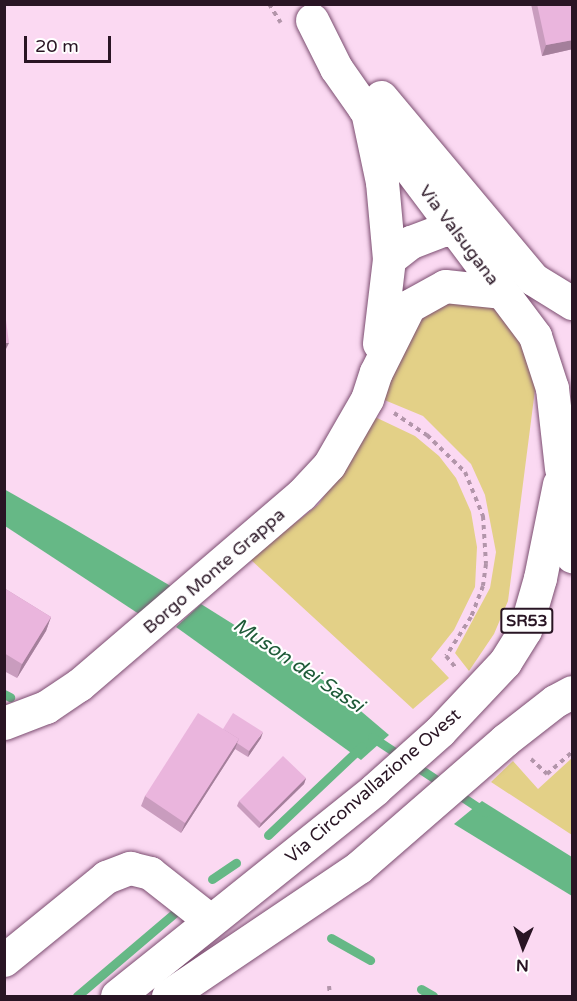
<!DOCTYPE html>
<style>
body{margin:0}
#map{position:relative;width:577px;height:1001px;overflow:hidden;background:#fbd9f2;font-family:"Varela Round",sans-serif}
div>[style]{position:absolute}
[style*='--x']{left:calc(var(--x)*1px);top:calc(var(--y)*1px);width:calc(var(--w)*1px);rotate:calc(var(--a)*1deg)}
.green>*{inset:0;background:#e3d087}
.water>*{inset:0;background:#66b886}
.stream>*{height:9px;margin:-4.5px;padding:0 4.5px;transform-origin:4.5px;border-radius:4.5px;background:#66b886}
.path>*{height:4px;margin-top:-2px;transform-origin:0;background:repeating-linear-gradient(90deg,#b295aa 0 4.5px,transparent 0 9px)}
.roads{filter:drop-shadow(0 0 2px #7b4d70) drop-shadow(0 0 2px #7b4d70)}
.minor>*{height:33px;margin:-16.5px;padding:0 16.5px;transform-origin:16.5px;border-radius:16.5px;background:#fff}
.major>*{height:33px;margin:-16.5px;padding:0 16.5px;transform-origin:16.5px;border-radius:16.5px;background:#fff}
.wall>*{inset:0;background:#c99cbe}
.shaded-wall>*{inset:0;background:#a47f9b}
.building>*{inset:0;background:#eab5dd}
span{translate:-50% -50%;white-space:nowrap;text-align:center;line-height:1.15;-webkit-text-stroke:4.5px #fff;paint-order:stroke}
.shield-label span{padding:2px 4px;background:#fff;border:2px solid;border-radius:4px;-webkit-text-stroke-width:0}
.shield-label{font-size:16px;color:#291524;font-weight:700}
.street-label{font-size:18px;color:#291524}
.water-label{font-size:20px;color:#1f5b39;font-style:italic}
.frame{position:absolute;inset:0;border:6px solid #291524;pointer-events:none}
.north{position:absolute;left:493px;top:917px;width:60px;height:60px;-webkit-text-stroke:4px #fff;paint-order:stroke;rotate:182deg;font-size:16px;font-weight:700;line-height:24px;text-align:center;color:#291524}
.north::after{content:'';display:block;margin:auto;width:21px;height:27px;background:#291524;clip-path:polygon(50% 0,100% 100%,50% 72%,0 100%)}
.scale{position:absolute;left:24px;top:36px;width:87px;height:27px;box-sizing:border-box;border:3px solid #291524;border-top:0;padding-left:8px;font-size:18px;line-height:21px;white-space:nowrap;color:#291524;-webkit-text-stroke:4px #fff;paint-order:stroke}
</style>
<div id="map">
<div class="green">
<div style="clip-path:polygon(442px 301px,493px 305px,527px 348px,536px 382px,508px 601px,494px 634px,469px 671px,455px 653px,490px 588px,496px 552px,485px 495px,471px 464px,423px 416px,382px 399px,408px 325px)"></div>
<div style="clip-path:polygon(375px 417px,415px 436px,439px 456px,456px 478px,471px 512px,477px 547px,475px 587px,454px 630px,431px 659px,449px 678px,413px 709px,250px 559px,319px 504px)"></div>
<div style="clip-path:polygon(572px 758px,572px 835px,491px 782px,513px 761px,538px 789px)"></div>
</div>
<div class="water">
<div style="clip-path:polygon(4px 489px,69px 526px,174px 588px,139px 614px,5px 526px)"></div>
<div style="clip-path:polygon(201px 604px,329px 684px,389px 735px,361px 760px,176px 627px)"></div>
<div style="clip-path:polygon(482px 801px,572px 857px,572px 896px,454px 824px)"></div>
</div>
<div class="stream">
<div style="--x:4;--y:694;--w:7;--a:27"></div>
<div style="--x:372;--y:737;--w:136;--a:33.6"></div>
<div style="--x:268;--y:835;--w:129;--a:-43.4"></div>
<div style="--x:212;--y:879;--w:29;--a:-34"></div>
<div style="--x:331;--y:938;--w:45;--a:29.4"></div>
<div style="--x:421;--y:989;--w:14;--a:30"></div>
<div style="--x:77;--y:996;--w:131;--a:-40.4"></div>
</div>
<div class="path">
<div style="--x:269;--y:4;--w:22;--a:58"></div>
<div style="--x:394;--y:413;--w:40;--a:34"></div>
<div style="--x:427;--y:435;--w:53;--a:44.2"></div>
<div style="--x:465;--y:472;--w:48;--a:67.8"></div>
<div style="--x:483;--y:516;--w:48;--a:86.4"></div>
<div style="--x:486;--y:564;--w:22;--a:98"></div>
<div style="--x:483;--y:586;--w:33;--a:111"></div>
<div style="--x:471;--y:617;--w:46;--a:122.7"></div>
<div style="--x:446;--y:656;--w:16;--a:50"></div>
<div style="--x:531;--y:759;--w:22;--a:43"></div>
<div style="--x:547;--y:774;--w:33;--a:-41"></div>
<div style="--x:329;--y:986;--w:10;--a:84"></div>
</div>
<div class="roads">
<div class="minor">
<div style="--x:367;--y:111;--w:73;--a:78.1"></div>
<div style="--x:382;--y:182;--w:77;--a:84.8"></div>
<div style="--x:389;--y:259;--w:85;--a:96.8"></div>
<div style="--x:389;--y:259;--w:28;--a:-38"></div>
<div style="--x:411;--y:242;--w:34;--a:-21"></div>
<div style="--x:443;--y:230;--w:21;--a:0"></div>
<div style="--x:464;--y:230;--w:15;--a:28"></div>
<div style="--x:4;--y:723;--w:45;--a:-20.9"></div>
<div style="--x:46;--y:707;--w:40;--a:-34"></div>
<div style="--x:79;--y:685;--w:292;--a:-40.6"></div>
<div style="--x:301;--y:495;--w:41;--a:-47"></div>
<div style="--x:329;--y:465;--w:76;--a:-60.1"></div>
<div style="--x:367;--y:399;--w:28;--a:-72"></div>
<div style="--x:376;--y:372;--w:74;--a:-63.4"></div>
<div style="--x:409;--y:306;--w:41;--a:-29.1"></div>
<div style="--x:445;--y:286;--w:56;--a:6.1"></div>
<div style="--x:4;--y:960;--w:132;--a:-39.1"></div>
<div style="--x:106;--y:877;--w:26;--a:-21"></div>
<div style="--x:130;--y:868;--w:21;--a:14"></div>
<div style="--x:150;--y:873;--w:76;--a:38.1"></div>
</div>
<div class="major">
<div style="--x:312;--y:20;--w:54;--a:63.4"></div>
<div style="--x:336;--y:68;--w:49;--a:55"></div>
<div style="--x:364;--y:108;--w:285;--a:53.1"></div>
<div style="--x:535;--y:336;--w:55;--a:71.9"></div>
<div style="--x:552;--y:388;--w:81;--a:83.6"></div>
<div style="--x:381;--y:97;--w:237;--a:50.1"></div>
<div style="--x:533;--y:279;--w:46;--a:31.6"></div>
<div style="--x:559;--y:505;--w:53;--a:75.7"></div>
<div style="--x:117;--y:996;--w:331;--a:-38.7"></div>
<div style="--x:375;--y:789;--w:87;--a:-41.7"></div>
<div style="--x:440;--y:731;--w:95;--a:-46.7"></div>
<div style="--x:505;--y:662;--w:38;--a:-58"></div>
<div style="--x:525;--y:630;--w:54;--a:-73.9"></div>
<div style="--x:540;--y:578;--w:96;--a:-78.6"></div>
<div style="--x:168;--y:996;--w:230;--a:-34"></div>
<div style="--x:359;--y:867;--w:194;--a:-41"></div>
<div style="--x:505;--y:740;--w:63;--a:-38"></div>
<div style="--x:555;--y:701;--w:19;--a:-28"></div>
</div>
</div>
<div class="wall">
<div style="clip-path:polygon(531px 4px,573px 4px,573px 49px,542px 56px)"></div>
<div style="clip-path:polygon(4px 588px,51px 617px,46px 631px,17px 678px,4px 671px)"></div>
<div style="clip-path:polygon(223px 729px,261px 738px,248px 757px,235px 749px,181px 833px,141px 806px,145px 796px)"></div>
<div style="clip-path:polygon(306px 778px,304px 784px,259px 828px,237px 806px,239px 801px)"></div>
</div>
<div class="shaded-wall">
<div style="clip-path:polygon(573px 40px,573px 49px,542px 56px,546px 45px)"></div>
<div style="clip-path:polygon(4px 343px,9px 343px,4px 353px)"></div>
<div style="clip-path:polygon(51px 617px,46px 631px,17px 678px,22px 664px)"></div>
<div style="clip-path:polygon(263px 732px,261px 738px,248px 757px,249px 751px)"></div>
<div style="clip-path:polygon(239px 739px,235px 749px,181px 833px,185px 823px)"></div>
<div style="clip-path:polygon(306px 778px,304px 784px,259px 828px,261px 823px)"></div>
</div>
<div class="building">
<div style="clip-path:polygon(537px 4px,573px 4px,573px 40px,546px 45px)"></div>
<div style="clip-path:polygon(4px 305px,9px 343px,4px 343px)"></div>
<div style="clip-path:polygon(4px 588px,51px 617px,22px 664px,4px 653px)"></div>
<div style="clip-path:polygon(198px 713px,239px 739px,185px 823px,145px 796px)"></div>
<div style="clip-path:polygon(233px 713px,263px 732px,249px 751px,237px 743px,239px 739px,223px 729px)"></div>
<div style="clip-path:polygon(283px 756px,306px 778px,261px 823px,239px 801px)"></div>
</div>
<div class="shield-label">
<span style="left:527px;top:621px">SR53</span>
</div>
<div class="street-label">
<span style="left:459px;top:235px;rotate:53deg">Via Valsugana</span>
<span style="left:214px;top:571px;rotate:-41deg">Borgo Monte Grappa</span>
<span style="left:373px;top:786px;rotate:-41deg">Via Circonvallazione Ovest</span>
</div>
<div class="water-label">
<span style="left:298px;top:666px;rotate:34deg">Muson dei Sassi</span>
</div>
<div class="frame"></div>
<div class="north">N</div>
<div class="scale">20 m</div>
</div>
